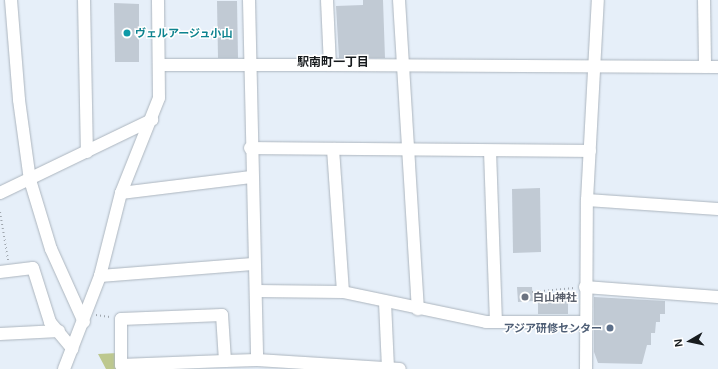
<!DOCTYPE html>
<meta charset="utf-8">
<style>
body{margin:0}
#map{position:relative;width:718px;height:369px;overflow:hidden;background:#e6eff9;font-family:Helvetica,"Noto Sans JP",sans-serif}
div>[style]{position:absolute}
[style*='--x']{left:calc(var(--x)*1px);top:calc(var(--y)*1px);width:calc(var(--w)*1px);rotate:calc(var(--a)*1deg)}
.green>*{inset:0;background:#bdc88f}
.building>*{inset:0;background:#c1cad4}
.path>*{height:2px;margin-top:-1px;transform-origin:0;background:repeating-linear-gradient(90deg,#a0a7af 0 1px,transparent 0 4px)}
.roads{filter:drop-shadow(0 0 1px #acb5be) drop-shadow(0 0 1px #acb5be)}
.street>*{height:12px;margin:-6px;padding:0 6px;transform-origin:6px;border-radius:6px;background:#fff}
.dots>*{width:11px;height:11px;translate:-50% -50%;box-sizing:border-box;border:2px solid #fff;border-radius:50%}
span{translate:-50% -50%;white-space:nowrap;text-align:center;line-height:1.15;-webkit-text-stroke:3px #fff;paint-order:stroke}
.culture-label{font-size:11px;color:#0d838f;font-weight:700}
.left{translate:0 -50%;text-align:left}
.worship-label{font-size:11px;color:#5b616d;font-weight:700}
.service-label{font-size:11px;color:#4e5e75;font-weight:700}
.right{translate:-100% -50%;text-align:right}
.neighbourhood-label{font-size:12px;color:#171b1e;font-weight:700}
.north{position:absolute;left:670px;top:321px;width:40px;height:40px;-webkit-text-stroke:3px #fff;paint-order:stroke;rotate:261deg;font-size:11px;font-weight:700;line-height:16px;text-align:center;color:#171b1e}
.north::after{content:'';display:block;margin:auto;width:14px;height:18px;background:#171b1e;clip-path:polygon(50% 0,100% 100%,50% 72%,0 100%)}
</style>
<div id="map">
<div class="green">
<div style="clip-path:polygon(118px 353px,118px 369px,106px 369px,98px 354px)"></div>
</div>
<div class="building">
<div style="clip-path:polygon(363px 0,383px 0,385px 58px,339px 58px,336px 6px,363px 5px)"></div>
<div style="clip-path:polygon(217px 1px,237px 1px,238px 58px,218px 58px)"></div>
<div style="clip-path:polygon(114px 3px,139px 4px,139px 62px,115px 62px)"></div>
<div style="clip-path:polygon(540px 188px,541px 252px,513px 253px,512px 189px)"></div>
<div style="clip-path:polygon(517px 287px,532px 287px,533px 301px,518px 302px)"></div>
<div style="clip-path:polygon(594px 297px,665px 301px,665px 314px,660px 314px,660px 322px,656px 322px,655px 333px,651px 333px,651px 345px,647px 345px,642px 364px,598px 363px,594px 352px)"></div>
<div style="clip-path:polygon(538px 298px,568px 299px,568px 314px,538px 314px)"></div>
</div>
<div class="path">
<div style="--x:0;--y:212;--w:49;--a:80.5"></div>
<div style="--x:532;--y:292;--w:42;--a:-5.4"></div>
<div style="--x:96;--y:315;--w:14;--a:8"></div>
</div>
<div class="roads">
<div class="street">
<div style="--x:11;--y:0;--w:100;--a:85.4"></div>
<div style="--x:19;--y:100;--w:81;--a:82.2"></div>
<div style="--x:30;--y:180;--w:72;--a:73.1"></div>
<div style="--x:51;--y:249;--w:80;--a:65.7"></div>
<div style="--x:84;--y:0;--w:152;--a:88.9"></div>
<div style="--x:249;--y:0;--w:360;--a:88.7"></div>
<div style="--x:327;--y:0;--w:65;--a:87.4"></div>
<div style="--x:330;--y:65;--w:388;--a:0.3"></div>
<div style="--x:399;--y:0;--w:310;--a:86.5"></div>
<div style="--x:704;--y:0;--w:67;--a:89.1"></div>
<div style="--x:159;--y:65;--w:171;--a:0"></div>
<div style="--x:250;--y:148;--w:340;--a:0.5"></div>
<div style="--x:333;--y:149;--w:143;--a:86"></div>
<div style="--x:490;--y:151;--w:171;--a:88"></div>
<div style="--x:0;--y:193;--w:169;--a:-25.7"></div>
<div style="--x:121;--y:193;--w:131;--a:-7"></div>
<div style="--x:587;--y:200;--w:131;--a:3.9"></div>
<div style="--x:0;--y:272;--w:33;--a:-7"></div>
<div style="--x:33;--y:268;--w:57;--a:72.5"></div>
<div style="--x:50;--y:322;--w:35;--a:50"></div>
<div style="--x:100;--y:276;--w:153;--a:-4.5"></div>
<div style="--x:585;--y:287;--w:133;--a:4.3"></div>
<div style="--x:256;--y:291;--w:87;--a:0.7"></div>
<div style="--x:343;--y:292;--w:146;--a:11.8"></div>
<div style="--x:486;--y:322;--w:99;--a:0"></div>
<div style="--x:385;--y:302;--w:66;--a:87.4"></div>
<div style="--x:0;--y:334;--w:59;--a:-2.9"></div>
<div style="--x:225;--y:361;--w:46;--a:-93.7"></div>
<div style="--x:222;--y:315;--w:101;--a:177.7"></div>
<div style="--x:121;--y:319;--w:46;--a:90"></div>
<div style="--x:121;--y:365;--w:104;--a:-2.2"></div>
<div style="--x:225;--y:361;--w:32;--a:-2"></div>
<div style="--x:257;--y:360;--w:143;--a:3.6"></div>
<div style="--x:64;--y:369;--w:100;--a:-68.8"></div>
<div style="--x:100;--y:276;--w:86;--a:-75.8"></div>
<div style="--x:121;--y:193;--w:102;--a:-68.2"></div>
<div style="--x:159;--y:98;--w:98;--a:-90.6"></div>
<div style="--x:586;--y:369;--w:169;--a:-89.7"></div>
<div style="--x:587;--y:200;--w:200;--a:-86.9"></div>
</div>
</div>
<div class="dots">
<div style="left:127px;top:33px;background:#0f9aa8"></div>
<div style="left:525px;top:297px;background:#6b7280"></div>
<div style="left:610px;top:328px;background:#5c6f8a"></div>
</div>
<div class="culture-label">
<span class="left" style="left:135px;top:33px">ヴェルアージュ小山</span>
</div>
<div class="worship-label">
<span class="left" style="left:533px;top:297px">白山神社</span>
</div>
<div class="service-label">
<span class="right" style="left:602px;top:328px">アジア研修センター</span>
</div>
<div class="neighbourhood-label">
<span style="left:333px;top:63px">駅南町一丁目</span>
</div>
<div class="north">N</div>
</div>
